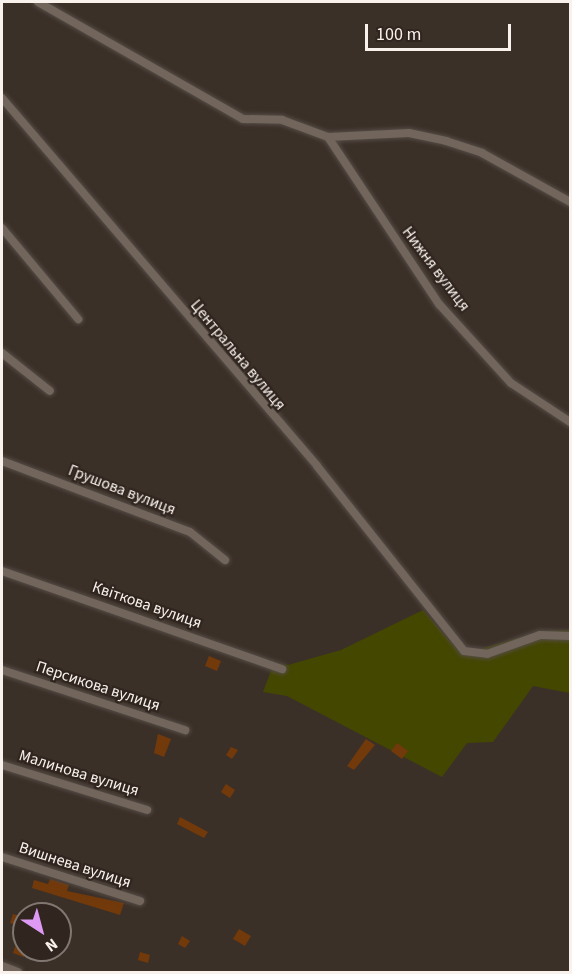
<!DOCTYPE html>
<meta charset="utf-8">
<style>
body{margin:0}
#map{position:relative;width:572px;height:974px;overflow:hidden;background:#3b3028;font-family:"Source Sans 3",sans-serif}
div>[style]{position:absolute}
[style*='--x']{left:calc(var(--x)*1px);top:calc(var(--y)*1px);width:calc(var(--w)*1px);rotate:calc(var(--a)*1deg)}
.green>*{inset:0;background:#444700}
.building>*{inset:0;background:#72390b}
.roads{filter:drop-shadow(0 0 2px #554c46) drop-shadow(0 0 2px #554c46)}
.minor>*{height:8px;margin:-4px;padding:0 4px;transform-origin:4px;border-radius:4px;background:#71655c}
span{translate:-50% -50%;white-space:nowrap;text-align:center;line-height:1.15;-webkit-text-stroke:4.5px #31261f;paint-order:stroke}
.street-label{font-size:16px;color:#f8f1ec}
.frame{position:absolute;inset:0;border:3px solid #f8f1ec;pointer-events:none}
.north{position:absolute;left:12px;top:902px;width:60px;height:60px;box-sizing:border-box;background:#31261f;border:2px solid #817771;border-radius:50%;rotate:144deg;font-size:16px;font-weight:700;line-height:24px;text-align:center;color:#f8f1ec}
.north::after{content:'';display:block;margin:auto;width:21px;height:27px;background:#dd99f3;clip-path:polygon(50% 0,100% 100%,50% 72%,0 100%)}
.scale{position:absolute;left:365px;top:24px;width:146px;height:27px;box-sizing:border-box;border:3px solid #f8f1ec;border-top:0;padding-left:8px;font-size:18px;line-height:21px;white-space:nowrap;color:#f8f1ec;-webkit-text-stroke:4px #31261f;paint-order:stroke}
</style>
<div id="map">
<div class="green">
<div style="clip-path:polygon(423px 610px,457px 649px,480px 649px,541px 631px,570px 630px,570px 693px,533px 686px,493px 742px,467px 743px,442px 777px,287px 696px,263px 692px,274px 663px,288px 665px,341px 650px)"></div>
</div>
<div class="building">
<div style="clip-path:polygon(209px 656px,221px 661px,217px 671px,205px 666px)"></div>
<div style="clip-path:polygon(158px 734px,171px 739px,164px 757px,154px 753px)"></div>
<div style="clip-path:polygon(366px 739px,375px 745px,354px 770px,347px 766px)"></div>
<div style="clip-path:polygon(397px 743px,408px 751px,402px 759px,391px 751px)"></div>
<div style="clip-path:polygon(231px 747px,238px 750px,232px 759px,226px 755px)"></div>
<div style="clip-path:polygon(226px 784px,235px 790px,230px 798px,221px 792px)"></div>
<div style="clip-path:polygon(180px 817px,208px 832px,204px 838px,177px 824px)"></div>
<div style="clip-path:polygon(50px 879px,69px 885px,67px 891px,124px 903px,120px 915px,32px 888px,34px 880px,48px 884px)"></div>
<div style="clip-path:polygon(13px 914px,22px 917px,19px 926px,10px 923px)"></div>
<div style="clip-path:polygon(239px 929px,251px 936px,245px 946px,233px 939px)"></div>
<div style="clip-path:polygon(182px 936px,190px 941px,185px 948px,178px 944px)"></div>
<div style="clip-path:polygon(16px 944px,24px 946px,24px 957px,13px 953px)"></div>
<div style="clip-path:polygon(140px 952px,150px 955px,148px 963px,138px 960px)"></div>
</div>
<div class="roads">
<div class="minor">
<div style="--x:38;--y:2;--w:236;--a:29.7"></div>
<div style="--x:243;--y:119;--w:39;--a:1"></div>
<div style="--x:282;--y:120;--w:49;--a:20.3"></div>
<div style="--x:328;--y:137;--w:81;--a:-2.8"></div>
<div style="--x:409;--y:133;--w:38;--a:12"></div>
<div style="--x:446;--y:141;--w:38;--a:18"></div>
<div style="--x:482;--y:153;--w:101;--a:29.1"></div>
<div style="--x:2;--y:98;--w:484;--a:49.4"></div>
<div style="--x:317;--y:466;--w:236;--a:51.5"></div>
<div style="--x:464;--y:651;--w:23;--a:7"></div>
<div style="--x:487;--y:654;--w:56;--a:-19.7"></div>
<div style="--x:540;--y:635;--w:30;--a:2"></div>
<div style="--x:328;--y:137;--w:201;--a:56.4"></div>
<div style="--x:439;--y:304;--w:107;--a:47.7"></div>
<div style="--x:511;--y:383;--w:71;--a:33.5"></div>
<div style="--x:2;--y:228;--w:119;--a:50.1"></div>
<div style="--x:2;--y:353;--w:61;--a:38.4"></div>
<div style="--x:2;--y:461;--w:201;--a:20.7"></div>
<div style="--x:190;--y:532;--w:45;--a:38.7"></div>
<div style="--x:2;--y:571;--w:297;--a:19.3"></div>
<div style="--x:2;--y:670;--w:193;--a:18.2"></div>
<div style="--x:2;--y:765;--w:152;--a:17.2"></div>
<div style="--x:2;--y:857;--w:145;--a:17.7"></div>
<div style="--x:2;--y:966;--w:17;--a:21"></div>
</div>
</div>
<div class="street-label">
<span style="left:436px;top:269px;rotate:53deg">Нижня вулиця</span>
<span style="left:238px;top:355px;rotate:50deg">Центральна вулиця</span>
<span style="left:122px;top:490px;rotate:21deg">Грушова вулиця</span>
<span style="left:147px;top:605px;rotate:19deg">Квіткова вулиця</span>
<span style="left:98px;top:686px;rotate:18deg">Персикова вулиця</span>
<span style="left:79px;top:773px;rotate:17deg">Малинова вулиця</span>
<span style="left:75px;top:865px;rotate:18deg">Вишнева вулиця</span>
</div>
<div class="frame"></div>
<div class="north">N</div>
<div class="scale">100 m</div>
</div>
